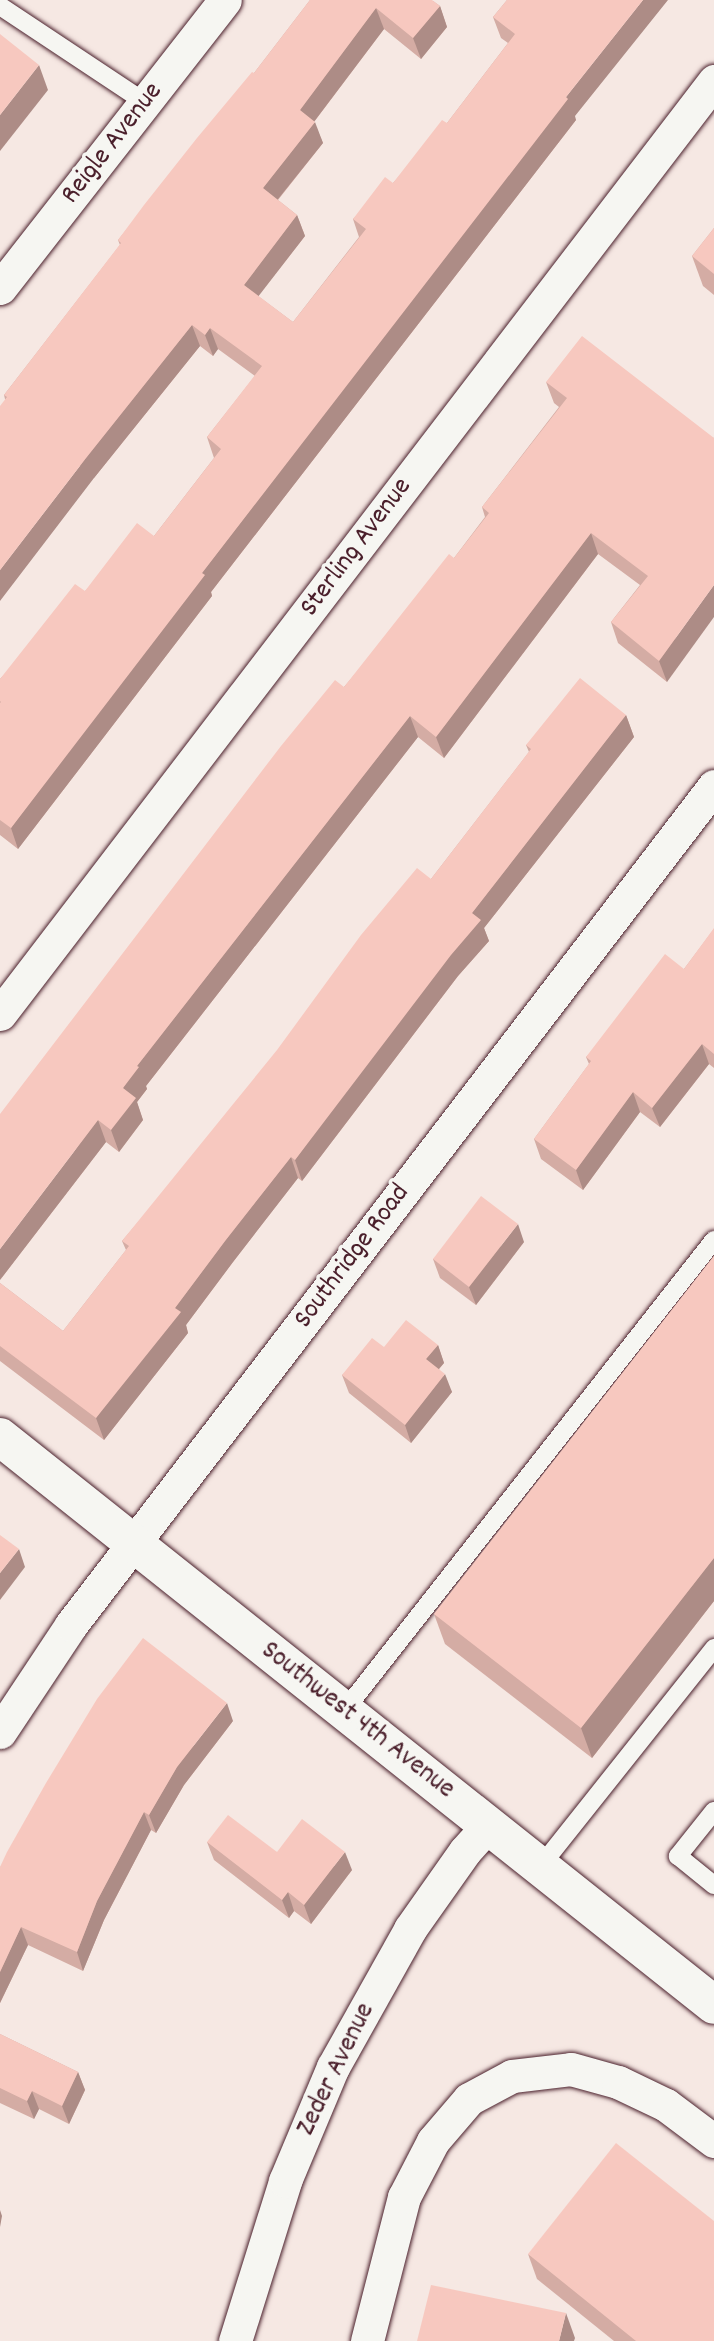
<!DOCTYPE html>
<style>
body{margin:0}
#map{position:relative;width:714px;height:2341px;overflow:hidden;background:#f6e8e3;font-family:Dekko,sans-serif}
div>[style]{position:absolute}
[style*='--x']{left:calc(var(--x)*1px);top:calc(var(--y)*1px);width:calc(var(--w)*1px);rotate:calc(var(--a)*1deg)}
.roads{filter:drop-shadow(0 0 2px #4a1f2b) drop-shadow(0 0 2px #4a1f2b)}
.service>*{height:18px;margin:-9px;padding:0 9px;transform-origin:9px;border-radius:9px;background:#f6f6f2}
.minor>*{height:33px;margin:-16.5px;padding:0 16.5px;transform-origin:16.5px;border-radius:16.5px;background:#f6f6f2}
.tertiary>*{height:38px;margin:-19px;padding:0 19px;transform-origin:19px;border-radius:19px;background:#f6f6f2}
.wall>*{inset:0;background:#d4aca4}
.shaded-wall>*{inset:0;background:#ad8c86}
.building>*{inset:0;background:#f7c8bf}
span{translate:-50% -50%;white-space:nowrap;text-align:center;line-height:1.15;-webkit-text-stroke:7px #f6f6f2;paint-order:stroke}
.street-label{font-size:28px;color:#4a1f2b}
</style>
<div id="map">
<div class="roads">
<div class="service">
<div style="--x:0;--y:6;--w:175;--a:33.6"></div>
<div style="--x:344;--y:1711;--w:599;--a:-51.85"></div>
<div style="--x:714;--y:1811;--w:58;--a:128.7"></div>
<div style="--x:678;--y:1856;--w:46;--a:38.9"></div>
<div style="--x:540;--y:1867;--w:280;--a:-51.5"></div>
</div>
<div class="minor">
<div style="--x:0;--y:288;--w:365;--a:-52"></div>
<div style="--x:0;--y:1014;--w:1175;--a:-52.57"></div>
<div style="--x:0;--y:1732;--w:128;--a:-56.4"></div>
<div style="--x:71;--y:1625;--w:1057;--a:-52.53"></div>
<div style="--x:235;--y:2341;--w:168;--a:-72.6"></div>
<div style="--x:285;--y:2181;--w:124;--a:-67.2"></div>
<div style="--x:333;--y:2067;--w:158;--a:-60.8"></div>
<div style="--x:410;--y:1929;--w:95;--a:-54.8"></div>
<div style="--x:465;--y:1851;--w:36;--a:-48"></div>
<div style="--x:367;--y:2341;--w:149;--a:-75.6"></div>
<div style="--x:404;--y:2197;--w:63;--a:-62.6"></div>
<div style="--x:433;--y:2141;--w:55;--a:-49.4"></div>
<div style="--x:469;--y:2099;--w:49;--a:-28.1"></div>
<div style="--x:512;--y:2076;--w:59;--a:-6.8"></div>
<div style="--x:571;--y:2069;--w:49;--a:15.5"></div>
<div style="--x:618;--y:2082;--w:53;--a:25.6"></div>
<div style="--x:666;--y:2105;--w:60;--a:36.9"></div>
</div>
<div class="tertiary">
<div style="--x:0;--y:1437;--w:912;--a:38.5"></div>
</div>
</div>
<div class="wall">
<div style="clip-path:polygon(310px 0,433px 1px,440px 6px,447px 27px,421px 59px,384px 29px,314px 122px,323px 143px,278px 200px,297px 215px,305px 236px,258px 296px,293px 322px,359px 237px,353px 219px,393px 183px,447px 123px,508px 43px,501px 38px,493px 17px,507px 0,576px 120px,211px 592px,212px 596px,18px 849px,0 835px,0 679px,85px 591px,154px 536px,214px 458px,207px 437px,255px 376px,218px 349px,213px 356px,200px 346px,94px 478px,5px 399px,4px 395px,120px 245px,118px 240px,254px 73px)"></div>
<div style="clip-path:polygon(714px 228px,714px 295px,703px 286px,692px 256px)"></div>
<div style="clip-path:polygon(546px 382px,714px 438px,667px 682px,618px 643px,611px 622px,640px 585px,598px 554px,444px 758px,418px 737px,146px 1086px,147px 1089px,137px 1102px,143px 1120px,119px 1152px,106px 1142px,0 1280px,344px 687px,454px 558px,485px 517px,482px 507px,559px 407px,554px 403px)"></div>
<div style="clip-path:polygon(626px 715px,634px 737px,484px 928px,489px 941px,458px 976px,302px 1181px,298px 1178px,233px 1262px,186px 1325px,188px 1333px,104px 1440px,0 1361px,0 1283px,63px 1331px,126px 1250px,122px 1241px,431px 879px,529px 752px,526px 745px)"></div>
<div style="clip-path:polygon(714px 929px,714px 1068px,709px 1064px,660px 1127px,640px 1112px,583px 1190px,541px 1159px,534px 1139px,589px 1064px,586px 1057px,684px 969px)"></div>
<div style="clip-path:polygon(524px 1242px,476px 1305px,440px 1278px,433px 1259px)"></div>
<div style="clip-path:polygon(714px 1256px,714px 1601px,592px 1758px,445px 1644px,434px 1614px)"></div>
<div style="clip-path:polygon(438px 1345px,444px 1363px,439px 1369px,452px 1392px,411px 1443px,349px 1393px,342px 1375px,384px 1347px)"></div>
<div style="clip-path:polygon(233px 1721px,184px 1785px,156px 1833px,151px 1830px,104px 1920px,83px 1971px,28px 1945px,0 2003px,0 1867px)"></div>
<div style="clip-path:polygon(207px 1842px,277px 1852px,352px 1870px,311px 1924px,294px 1911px,289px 1918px,214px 1860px)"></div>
<div style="clip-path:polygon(0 2034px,78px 2072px,85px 2090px,69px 2124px,39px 2109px,34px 2119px,0 2103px)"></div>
<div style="clip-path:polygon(528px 2254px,714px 2341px,614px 2341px,537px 2279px)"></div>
</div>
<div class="shaded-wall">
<div style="clip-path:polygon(643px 0,668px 0,575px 116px,576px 120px,211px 592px,212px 596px,18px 849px,11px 828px,202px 573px,566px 97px)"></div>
<div style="clip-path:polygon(440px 6px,447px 27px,421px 59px,413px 38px)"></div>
<div style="clip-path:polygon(376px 8px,384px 29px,307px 131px,300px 110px)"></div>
<div style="clip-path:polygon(39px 65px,48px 90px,0 151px,0 115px)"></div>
<div style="clip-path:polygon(315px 122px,323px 143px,270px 209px,263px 188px)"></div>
<div style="clip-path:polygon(297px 215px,305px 236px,251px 306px,244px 285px)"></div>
<div style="clip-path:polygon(192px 325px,200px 346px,94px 478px,0 601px,0 570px,86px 458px)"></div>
<div style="clip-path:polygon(210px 328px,218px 349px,213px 356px,205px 335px)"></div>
<div style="clip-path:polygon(591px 533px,598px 554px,444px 758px,436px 737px)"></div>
<div style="clip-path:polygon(714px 585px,714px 617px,667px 682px,659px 661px)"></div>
<div style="clip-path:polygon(626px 715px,634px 737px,484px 928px,489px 941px,458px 976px,302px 1181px,295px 1160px,472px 913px)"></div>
<div style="clip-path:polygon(410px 716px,418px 737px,146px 1086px,147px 1089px,137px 1102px,143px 1120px,119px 1152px,111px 1130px,123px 1088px,137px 1066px)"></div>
<div style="clip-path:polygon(702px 1044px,709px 1064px,660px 1127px,652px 1108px)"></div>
<div style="clip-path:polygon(633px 1092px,640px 1112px,583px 1190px,576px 1170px)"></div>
<div style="clip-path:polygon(98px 1120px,106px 1142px,0 1280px,0 1249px)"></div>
<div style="clip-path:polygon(291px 1157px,298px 1178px,233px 1262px,186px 1325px,188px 1333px,104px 1440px,96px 1418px,175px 1308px,225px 1241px)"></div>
<div style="clip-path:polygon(518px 1224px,524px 1242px,476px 1305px,469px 1287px)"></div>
<div style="clip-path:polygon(438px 1345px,444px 1363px,432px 1377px,426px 1359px)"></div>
<div style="clip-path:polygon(445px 1374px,452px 1392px,411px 1443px,405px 1425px)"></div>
<div style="clip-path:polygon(19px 1549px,25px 1567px,0 1600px,0 1573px)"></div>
<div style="clip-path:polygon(714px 1558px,714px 1601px,592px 1758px,581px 1728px)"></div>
<div style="clip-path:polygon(227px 1703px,233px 1721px,184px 1785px,156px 1833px,149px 1815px,177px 1767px)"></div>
<div style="clip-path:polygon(144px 1812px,151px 1830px,104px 1920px,83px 1971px,77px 1952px,97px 1901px)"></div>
<div style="clip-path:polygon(345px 1852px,352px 1870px,311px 1924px,304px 1905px)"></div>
<div style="clip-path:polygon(288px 1892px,294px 1911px,289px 1918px,282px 1900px)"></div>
<div style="clip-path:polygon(21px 1927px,28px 1945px,0 2003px,0 1972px)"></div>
<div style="clip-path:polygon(78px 2072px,85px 2090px,69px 2124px,62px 2106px)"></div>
<div style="clip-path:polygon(32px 2091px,39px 2109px,34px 2119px,27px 2101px)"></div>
<div style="clip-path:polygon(0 2210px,2px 2216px,0 2227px)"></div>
<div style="clip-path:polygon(566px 2313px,575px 2338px,574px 2341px,559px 2341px)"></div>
</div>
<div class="building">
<div style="clip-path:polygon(310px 0,432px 0,440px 6px,413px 38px,376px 8px,300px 110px,315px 122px,263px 188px,297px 215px,244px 285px,293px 322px,366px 229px,353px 219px,385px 177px,393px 183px,442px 120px,447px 123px,515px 34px,493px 17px,507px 0,643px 0,566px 97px,568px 99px,202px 573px,205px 575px,11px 828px,0 820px,0 703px,1px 702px,0 701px,0 679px,75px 584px,85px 591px,137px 523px,154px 536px,221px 449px,207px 437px,262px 366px,210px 328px,205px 335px,192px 325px,86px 458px,0 570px,0 406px,7px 397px,4px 395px,121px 243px,118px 240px,144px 205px,197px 138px,252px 72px,254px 73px)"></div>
<div style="clip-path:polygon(0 34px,39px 65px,0 115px)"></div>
<div style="clip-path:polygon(714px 228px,714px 274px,692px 256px)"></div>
<div style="clip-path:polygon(582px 336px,714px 438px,714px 585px,659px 661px,611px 622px,648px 576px,591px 533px,436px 737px,410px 716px,137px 1066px,139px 1067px,123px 1088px,136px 1098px,111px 1130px,98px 1120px,0 1249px,0 1114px,281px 746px,335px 680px,344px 687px,449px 554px,454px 558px,489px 513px,482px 507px,567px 398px,546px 382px)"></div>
<div style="clip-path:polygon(580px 678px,626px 715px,472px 913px,481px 920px,451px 955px,295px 1160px,291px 1157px,225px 1241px,175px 1308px,181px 1312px,96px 1418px,0 1346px,0 1283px,63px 1331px,129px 1246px,122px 1241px,277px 1050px,361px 935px,417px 868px,431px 879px,531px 749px,526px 745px)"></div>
<div style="clip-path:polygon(714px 928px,714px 1054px,702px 1044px,652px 1108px,633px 1092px,576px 1170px,534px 1139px,591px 1061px,586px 1057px,665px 954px,684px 969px)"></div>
<div style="clip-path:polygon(481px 1196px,518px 1224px,469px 1287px,433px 1259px)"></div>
<div style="clip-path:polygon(714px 1256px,714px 1558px,581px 1728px,434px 1614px)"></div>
<div style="clip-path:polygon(406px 1320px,438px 1345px,426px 1359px,445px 1374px,405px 1425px,342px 1375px,372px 1338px,384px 1347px)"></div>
<div style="clip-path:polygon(0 1535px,19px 1549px,0 1573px)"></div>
<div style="clip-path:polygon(143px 1638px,227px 1703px,177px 1767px,149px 1815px,144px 1812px,97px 1901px,77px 1952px,21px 1927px,0 1972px,0 1867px,7px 1852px,46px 1783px,97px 1699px)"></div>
<div style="clip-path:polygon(228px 1815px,277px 1852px,302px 1819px,345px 1852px,304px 1905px,288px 1892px,282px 1900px,207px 1842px)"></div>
<div style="clip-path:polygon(0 2034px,78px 2072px,62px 2106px,32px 2091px,27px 2101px,0 2088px)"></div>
<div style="clip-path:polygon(616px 2143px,714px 2221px,714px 2341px,636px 2341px,528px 2254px)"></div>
<div style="clip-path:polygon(431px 2285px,566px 2313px,559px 2341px,417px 2341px)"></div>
</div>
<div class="street-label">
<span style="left:113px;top:144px;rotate:-52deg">Reigle Avenue</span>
<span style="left:357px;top:548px;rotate:-53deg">Sterling Avenue</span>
<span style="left:353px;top:1257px;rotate:-53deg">Southridge Road</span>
<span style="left:357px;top:1721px;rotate:38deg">Southwest 4th Avenue</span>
<span style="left:337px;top:2070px;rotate:-64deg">Zeder Avenue</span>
</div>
</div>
